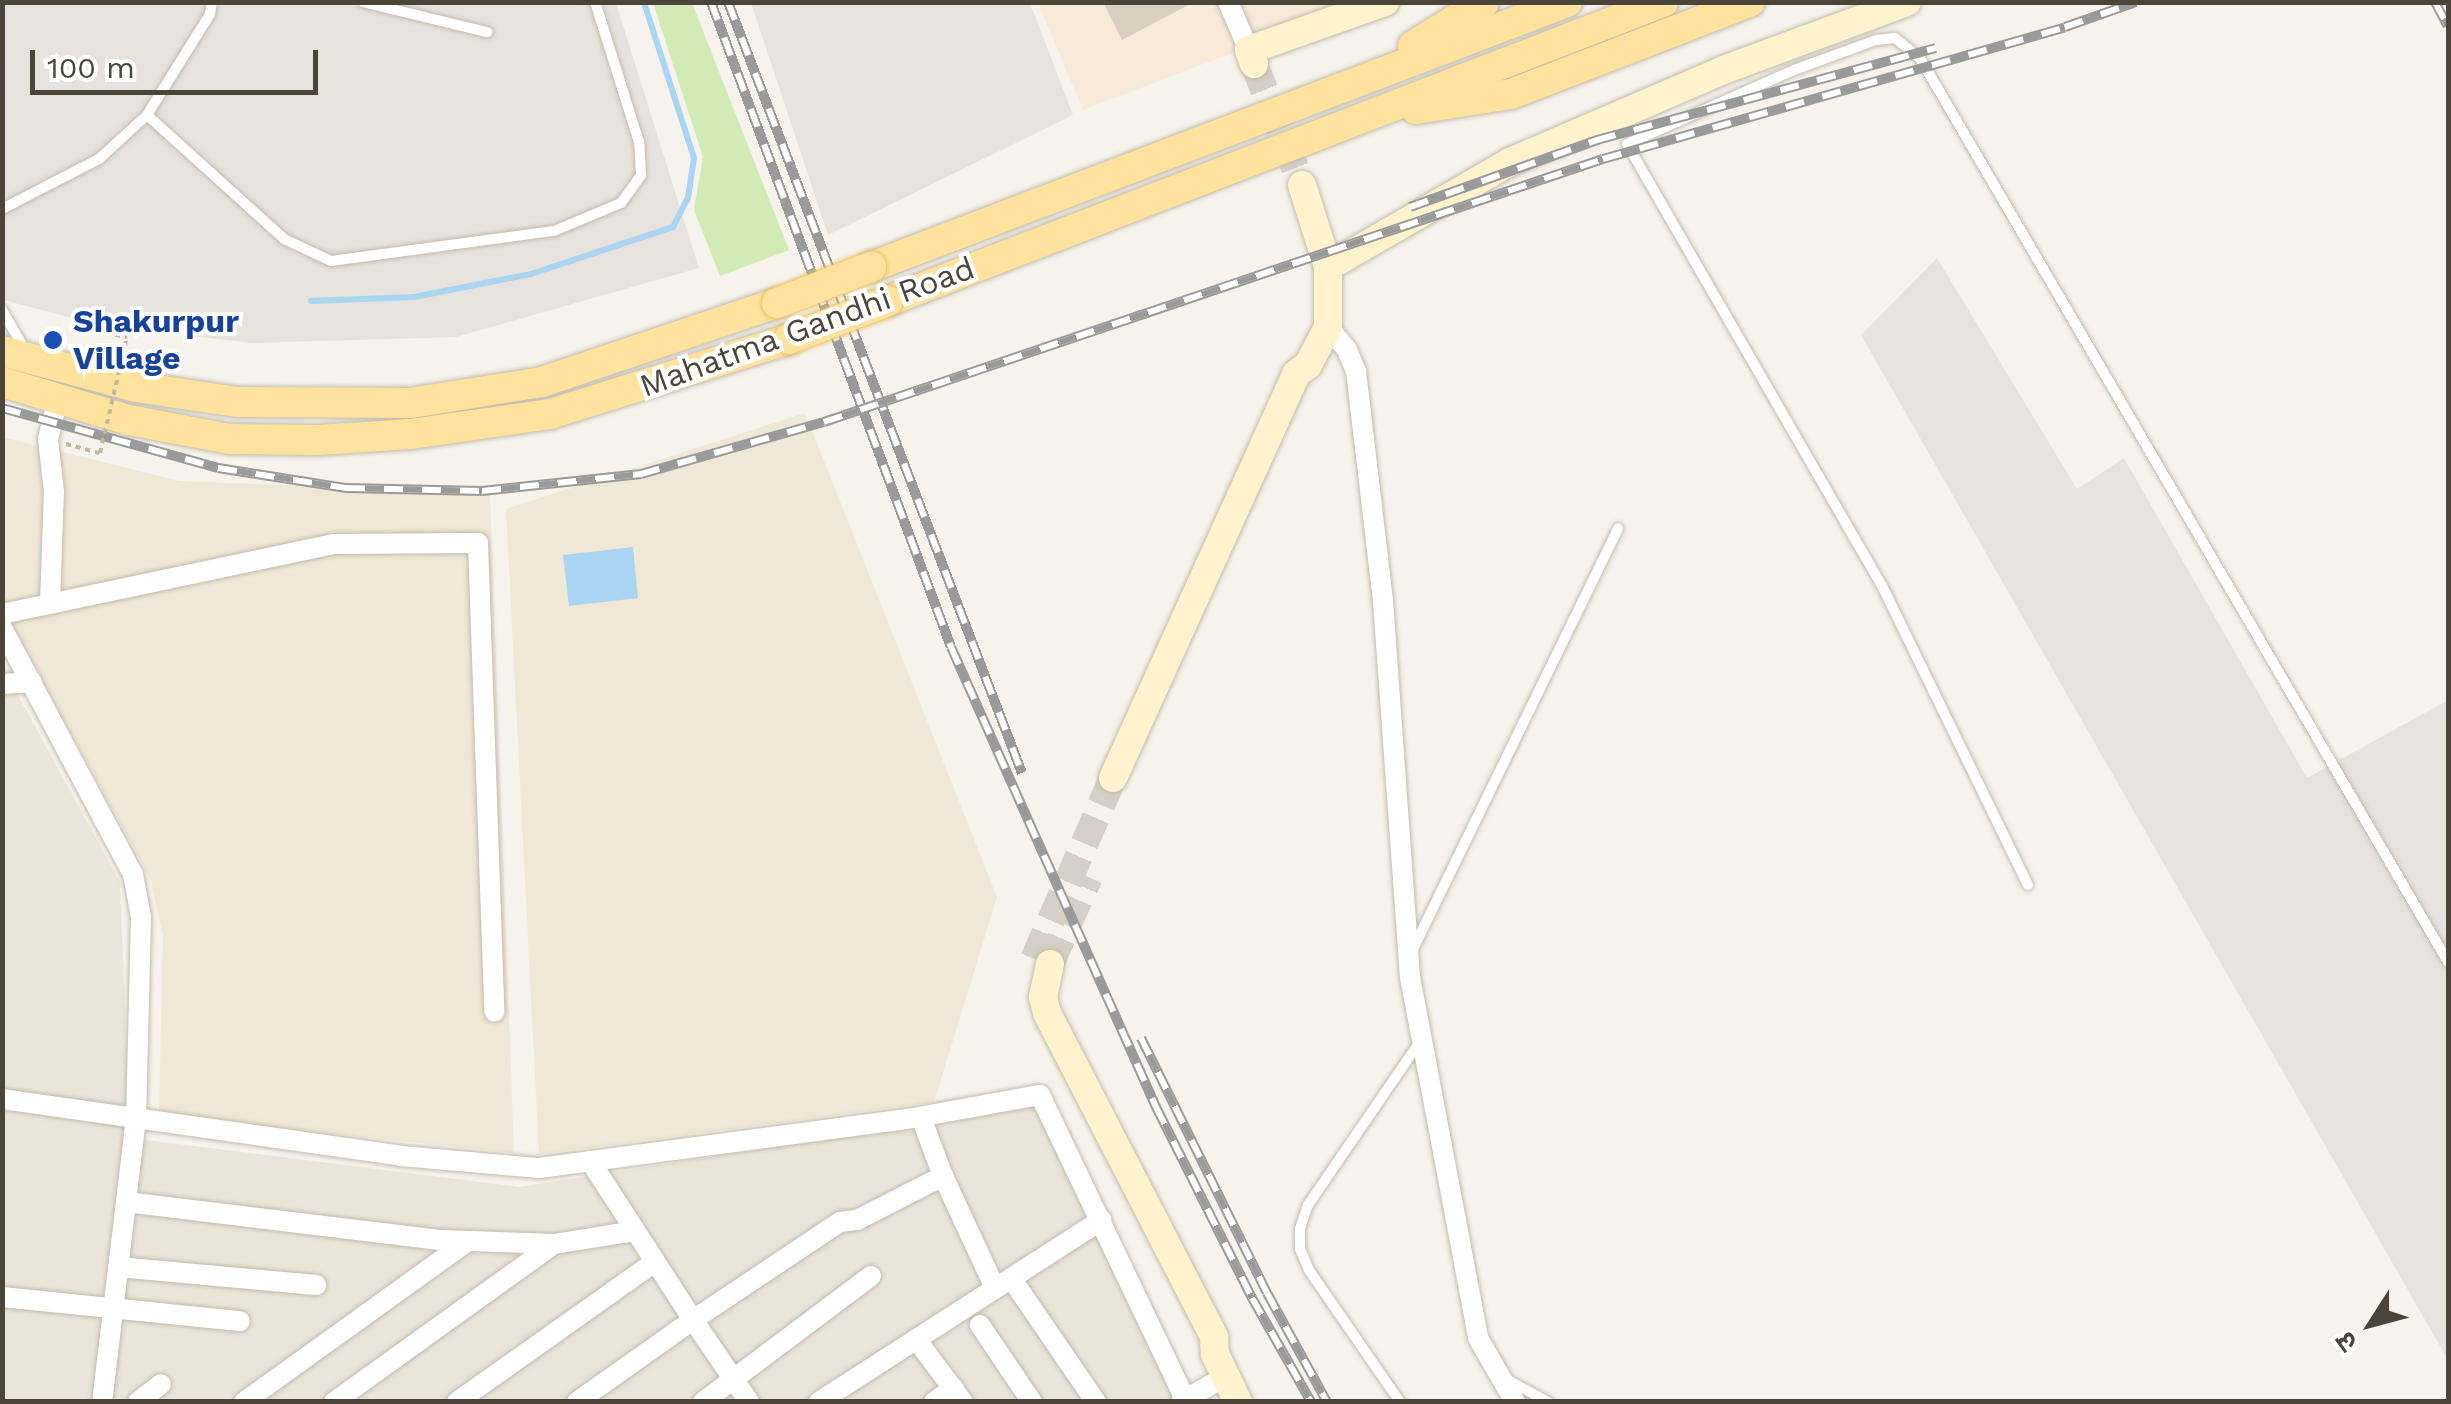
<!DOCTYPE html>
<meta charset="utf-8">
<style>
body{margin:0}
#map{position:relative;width:2451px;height:1404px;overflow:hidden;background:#f6f3ec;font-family:"Work Sans","Noto Sans Devanagari",sans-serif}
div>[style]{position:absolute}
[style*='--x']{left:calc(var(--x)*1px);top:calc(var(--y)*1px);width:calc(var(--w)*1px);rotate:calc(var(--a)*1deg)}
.residential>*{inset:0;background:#eae5da}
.commercial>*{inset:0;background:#f7ead8}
.industrial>*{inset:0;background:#e6e2dd}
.education>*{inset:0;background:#efe8d6}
.green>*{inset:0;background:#d2eab5}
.water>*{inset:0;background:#a9d4f2}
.stream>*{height:6px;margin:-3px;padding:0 3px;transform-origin:3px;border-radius:3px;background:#a9d4f2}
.building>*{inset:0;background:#d8cfc1}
.secondary-tunnel>*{height:28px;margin-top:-14px;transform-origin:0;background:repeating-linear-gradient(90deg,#d4d0c8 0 28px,transparent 0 42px)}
.path>*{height:4px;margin-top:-2px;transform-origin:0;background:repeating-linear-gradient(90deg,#c4b79f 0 5px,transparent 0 10px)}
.roads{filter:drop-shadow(0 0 2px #c2bbae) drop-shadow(0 0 2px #c2bbae)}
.lane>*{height:10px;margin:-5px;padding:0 5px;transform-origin:5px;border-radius:5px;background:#fff}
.street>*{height:20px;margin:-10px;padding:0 10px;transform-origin:10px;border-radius:10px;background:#fff}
.secondary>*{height:28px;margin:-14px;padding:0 14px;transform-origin:14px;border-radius:14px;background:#fff3cd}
.primary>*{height:30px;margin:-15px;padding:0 15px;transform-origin:15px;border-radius:15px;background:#ffe39c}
.rail>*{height:10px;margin-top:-5px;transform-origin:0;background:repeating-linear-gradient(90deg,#fff 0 19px,#9a9a9a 0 38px);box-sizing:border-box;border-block:2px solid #9a9a9a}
.path-bridge>*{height:4px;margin-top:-2px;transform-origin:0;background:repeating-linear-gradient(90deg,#c4b79f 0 5px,transparent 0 10px)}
.bridges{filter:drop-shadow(0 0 2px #e6c16a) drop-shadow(0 0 2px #e6c16a)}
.primary-bridge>*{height:30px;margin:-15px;padding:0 15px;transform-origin:15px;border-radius:15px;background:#ffe39c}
.dots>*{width:28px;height:28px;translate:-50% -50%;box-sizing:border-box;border:5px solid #fff;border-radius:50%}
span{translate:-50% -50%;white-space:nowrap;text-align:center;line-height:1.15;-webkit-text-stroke:8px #fff;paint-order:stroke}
.transit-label{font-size:32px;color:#164399;font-weight:700}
.left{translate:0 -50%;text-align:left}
.street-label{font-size:32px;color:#4b4439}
.frame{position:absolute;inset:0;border:5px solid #4b4439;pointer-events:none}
.north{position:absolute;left:2321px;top:1274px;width:100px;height:100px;-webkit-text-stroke:8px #fff;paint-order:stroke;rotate:234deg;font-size:28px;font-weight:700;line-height:40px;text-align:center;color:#4b4439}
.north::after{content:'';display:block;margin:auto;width:35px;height:45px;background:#4b4439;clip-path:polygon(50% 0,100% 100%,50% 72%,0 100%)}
.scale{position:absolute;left:30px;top:50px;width:288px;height:45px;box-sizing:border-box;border:5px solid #4b4439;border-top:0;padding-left:12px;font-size:30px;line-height:35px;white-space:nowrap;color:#4b4439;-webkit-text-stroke:8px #fff;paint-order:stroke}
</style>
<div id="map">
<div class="residential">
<div style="clip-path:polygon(2px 666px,120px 882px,130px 1138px,519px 1187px,1050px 1104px,1198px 1401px,3px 1401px)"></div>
</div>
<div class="commercial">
<div style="clip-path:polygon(1038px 3px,1363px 3px,1083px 110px)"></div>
</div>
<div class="industrial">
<div style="clip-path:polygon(2px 3px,616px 3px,699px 268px,456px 337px,252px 343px,104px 326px,3px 300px)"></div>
<div style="clip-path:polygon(751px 3px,1030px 3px,1073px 115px,828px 235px)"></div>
<div style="clip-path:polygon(1937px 258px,2077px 489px,2124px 458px,2307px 778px,2448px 700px,2448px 1360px,1861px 335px)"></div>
</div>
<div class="education">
<div style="clip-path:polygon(805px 413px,997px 897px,934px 1102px,539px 1154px,506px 509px)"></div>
<div style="clip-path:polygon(2px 437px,179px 481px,490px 493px,514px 1153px,159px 1115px,163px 934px,150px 878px,3px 608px)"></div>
</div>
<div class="green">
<div style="clip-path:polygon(653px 3px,692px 3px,789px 250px,720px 276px,694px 210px,703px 157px)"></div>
</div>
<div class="water">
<div style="clip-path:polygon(633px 547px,638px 598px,569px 606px,563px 555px)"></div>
</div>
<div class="stream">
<div style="--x:311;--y:301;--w:103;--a:-2.2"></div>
<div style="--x:414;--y:297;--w:119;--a:-11.1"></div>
<div style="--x:531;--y:274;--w:150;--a:-18.3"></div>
<div style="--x:673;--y:227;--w:33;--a:-63"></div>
<div style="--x:688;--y:198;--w:40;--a:-81.5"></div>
<div style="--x:694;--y:158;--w:164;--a:-107.8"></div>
</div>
<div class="building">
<div style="clip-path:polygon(1103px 2px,1194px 2px,1122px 40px)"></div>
</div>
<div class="secondary-tunnel">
<div style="--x:1254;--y:64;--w:130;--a:68.4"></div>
<div style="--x:1034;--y:959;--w:197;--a:-66.4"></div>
<div style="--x:1050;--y:964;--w:95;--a:-65.9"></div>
</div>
<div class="path">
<div style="--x:76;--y:327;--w:52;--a:11.1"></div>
<div style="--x:66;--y:444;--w:35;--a:15"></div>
</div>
<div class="roads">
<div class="lane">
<div style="--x:363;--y:2;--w:128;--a:13.6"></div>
<div style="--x:147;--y:115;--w:185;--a:42.1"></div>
<div style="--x:284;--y:239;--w:52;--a:25.1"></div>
<div style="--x:331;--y:261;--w:225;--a:-7.7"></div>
<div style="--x:554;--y:231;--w:73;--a:-22.7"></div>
<div style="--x:621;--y:203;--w:34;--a:-54"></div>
<div style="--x:641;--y:175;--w:33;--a:-93"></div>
<div style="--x:639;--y:142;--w:147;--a:-107.4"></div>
<div style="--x:2;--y:209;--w:109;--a:-27.3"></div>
<div style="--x:99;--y:159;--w:65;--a:-42.5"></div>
<div style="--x:147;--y:115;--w:119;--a:-58"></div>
<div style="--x:210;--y:14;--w:12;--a:-81"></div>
<div style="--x:2;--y:310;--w:44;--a:59.9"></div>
<div style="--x:2028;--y:885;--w:333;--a:-116"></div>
<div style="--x:1882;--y:586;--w:510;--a:-119.98"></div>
<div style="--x:1627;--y:144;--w:183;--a:-23.9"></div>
<div style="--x:1794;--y:70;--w:87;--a:-20.1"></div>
<div style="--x:1876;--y:40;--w:19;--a:-6"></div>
<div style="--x:1895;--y:38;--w:32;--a:39"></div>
<div style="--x:1920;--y:58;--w:1047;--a:59.71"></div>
<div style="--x:1413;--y:949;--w:468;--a:-64"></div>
<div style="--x:1506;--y:1379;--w:48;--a:28.7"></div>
<div style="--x:1400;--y:1402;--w:160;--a:-124.6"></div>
<div style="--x:1309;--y:1270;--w:23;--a:-113"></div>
<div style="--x:1300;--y:1249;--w:20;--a:-90"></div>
<div style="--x:1300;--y:1229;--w:25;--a:-72"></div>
<div style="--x:1308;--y:1205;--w:200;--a:-55.6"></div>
</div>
<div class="street">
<div style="--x:1228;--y:2;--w:52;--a:66.4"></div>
<div style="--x:1328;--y:327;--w:30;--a:50"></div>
<div style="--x:1347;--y:350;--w:23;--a:67"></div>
<div style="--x:1356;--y:371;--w:232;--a:83.3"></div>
<div style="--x:1383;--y:601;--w:377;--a:85.9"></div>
<div style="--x:1410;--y:977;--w:367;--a:79.3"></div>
<div style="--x:1478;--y:1338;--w:74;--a:60"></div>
<div style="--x:50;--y:604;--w:112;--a:-88"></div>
<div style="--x:54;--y:492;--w:53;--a:-96.5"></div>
<div style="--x:48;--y:439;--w:42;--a:-76.3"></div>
<div style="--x:2;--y:614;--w:338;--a:-11.9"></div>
<div style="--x:333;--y:544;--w:145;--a:-0.4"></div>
<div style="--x:478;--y:543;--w:469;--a:88"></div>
<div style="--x:2;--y:628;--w:279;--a:62"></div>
<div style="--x:133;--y:874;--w:44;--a:79.5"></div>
<div style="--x:141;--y:917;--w:201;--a:91.4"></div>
<div style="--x:136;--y:1118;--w:286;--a:96.8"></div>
<div style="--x:2;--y:684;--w:30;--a:-4"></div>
<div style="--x:2;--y:1099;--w:403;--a:8.1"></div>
<div style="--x:401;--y:1156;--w:139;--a:5"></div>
<div style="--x:539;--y:1168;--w:377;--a:-7.6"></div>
<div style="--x:913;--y:1118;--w:129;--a:-10.3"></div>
<div style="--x:1040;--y:1095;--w:337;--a:64.5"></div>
<div style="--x:921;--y:1117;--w:63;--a:69.6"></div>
<div style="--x:943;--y:1176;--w:123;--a:65.1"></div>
<div style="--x:126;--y:1202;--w:318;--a:6.9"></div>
<div style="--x:442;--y:1240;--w:112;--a:2"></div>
<div style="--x:554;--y:1244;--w:82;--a:-9.1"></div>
<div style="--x:118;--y:1267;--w:199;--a:5.2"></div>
<div style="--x:1011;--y:1278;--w:150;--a:55.6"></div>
<div style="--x:2;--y:1297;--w:239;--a:5.8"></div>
<div style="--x:980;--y:1325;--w:93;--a:56"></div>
<div style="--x:916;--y:1339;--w:79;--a:53.3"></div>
<div style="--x:138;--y:1402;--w:29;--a:-38"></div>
<div style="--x:244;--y:1402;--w:276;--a:-35.7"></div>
<div style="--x:334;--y:1402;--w:271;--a:-35.7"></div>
<div style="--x:457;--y:1402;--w:242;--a:-35.3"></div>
<div style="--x:577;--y:1402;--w:142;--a:-35.3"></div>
<div style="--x:693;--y:1320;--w:189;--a:-122.9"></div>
<div style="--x:703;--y:1402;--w:210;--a:-36.9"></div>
<div style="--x:749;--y:1402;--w:99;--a:-124.3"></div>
<div style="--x:693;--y:1320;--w:177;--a:-33.7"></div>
<div style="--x:840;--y:1222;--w:17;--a:-7"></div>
<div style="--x:857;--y:1220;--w:97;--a:-27.1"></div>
<div style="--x:819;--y:1402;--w:336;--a:-32.8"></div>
<div style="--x:934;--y:1402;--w:24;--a:-36"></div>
<div style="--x:1181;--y:1402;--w:52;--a:-30"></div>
</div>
<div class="secondary">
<div style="--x:1254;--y:64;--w:15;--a:-110"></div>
<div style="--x:1249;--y:50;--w:144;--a:-19.4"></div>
<div style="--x:1328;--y:267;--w:210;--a:-30"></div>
<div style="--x:1510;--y:162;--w:235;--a:-23.3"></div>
<div style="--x:1726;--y:69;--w:193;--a:-20.3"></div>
<div style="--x:1113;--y:778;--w:444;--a:-65.6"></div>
<div style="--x:1296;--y:374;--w:15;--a:-37"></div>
<div style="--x:1308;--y:365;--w:43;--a:-62.2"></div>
<div style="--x:1328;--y:327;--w:60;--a:-90"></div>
<div style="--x:1328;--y:267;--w:86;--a:-107.6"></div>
<div style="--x:1050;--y:964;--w:34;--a:102"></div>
<div style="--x:1043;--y:997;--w:16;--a:76"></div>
<div style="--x:1047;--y:1013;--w:365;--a:62.7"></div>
<div style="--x:1214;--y:1337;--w:17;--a:87"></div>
<div style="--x:1215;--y:1354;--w:53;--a:64.4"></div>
</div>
<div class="primary">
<div style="--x:1413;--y:46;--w:84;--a:-31.8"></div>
<div style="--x:1416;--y:109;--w:96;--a:-9"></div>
<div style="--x:1511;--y:94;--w:256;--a:-21.1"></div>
<div style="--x:871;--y:267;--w:745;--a:-20.84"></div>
<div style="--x:888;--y:301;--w:831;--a:-21.1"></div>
<div style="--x:2;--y:351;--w:139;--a:15"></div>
<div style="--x:136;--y:387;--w:103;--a:8.4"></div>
<div style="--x:238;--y:402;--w:173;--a:0.3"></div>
<div style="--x:411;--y:403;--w:133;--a:-9.1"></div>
<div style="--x:542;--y:382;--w:248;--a:-18.6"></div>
<div style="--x:2;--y:382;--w:133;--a:16.7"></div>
<div style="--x:129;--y:420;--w:103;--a:10.7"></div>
<div style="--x:230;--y:439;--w:88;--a:0.7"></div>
<div style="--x:318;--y:440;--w:93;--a:-3.7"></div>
<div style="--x:411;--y:434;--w:140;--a:-8.2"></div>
<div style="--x:550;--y:414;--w:250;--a:-17.4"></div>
</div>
</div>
<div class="rail">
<div style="--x:711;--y:2;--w:688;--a:69.59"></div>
<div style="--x:951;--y:647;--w:504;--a:65.98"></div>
<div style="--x:1156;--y:1107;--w:214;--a:63.3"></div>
<div style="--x:1252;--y:1298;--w:120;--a:60.4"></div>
<div style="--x:728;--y:2;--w:825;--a:69.13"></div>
<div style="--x:2435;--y:2;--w:27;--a:62"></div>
<div style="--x:1410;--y:207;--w:199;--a:-19.7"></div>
<div style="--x:1597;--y:140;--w:351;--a:-15.2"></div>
<div style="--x:2;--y:408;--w:224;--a:15.5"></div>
<div style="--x:218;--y:468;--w:130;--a:8.9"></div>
<div style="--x:346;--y:488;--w:136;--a:1.3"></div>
<div style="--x:482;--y:491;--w:160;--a:-6.1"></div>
<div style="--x:641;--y:474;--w:190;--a:-15.9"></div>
<div style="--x:824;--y:422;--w:822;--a:-18.66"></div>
<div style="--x:1603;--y:159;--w:480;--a:-15.9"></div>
<div style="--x:2065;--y:27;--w:75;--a:-19.4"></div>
<div style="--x:1141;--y:1038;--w:284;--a:63.7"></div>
<div style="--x:1267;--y:1293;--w:124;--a:61.2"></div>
</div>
<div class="path-bridge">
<div style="--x:100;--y:453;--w:119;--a:-76.9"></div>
</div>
<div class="bridges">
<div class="primary-bridge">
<div style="--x:777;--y:303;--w:101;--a:-21"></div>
<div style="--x:789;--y:339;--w:106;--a:-21"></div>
</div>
</div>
<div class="dots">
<div style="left:53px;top:340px;background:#1a4fb4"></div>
</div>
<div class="transit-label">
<span class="left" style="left:73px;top:340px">Shakurpur<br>Village</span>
</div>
<div class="street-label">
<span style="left:807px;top:327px;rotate:-20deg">Mahatma Gandhi Road</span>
</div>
<div class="frame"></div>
<div class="north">उ</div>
<div class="scale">100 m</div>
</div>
